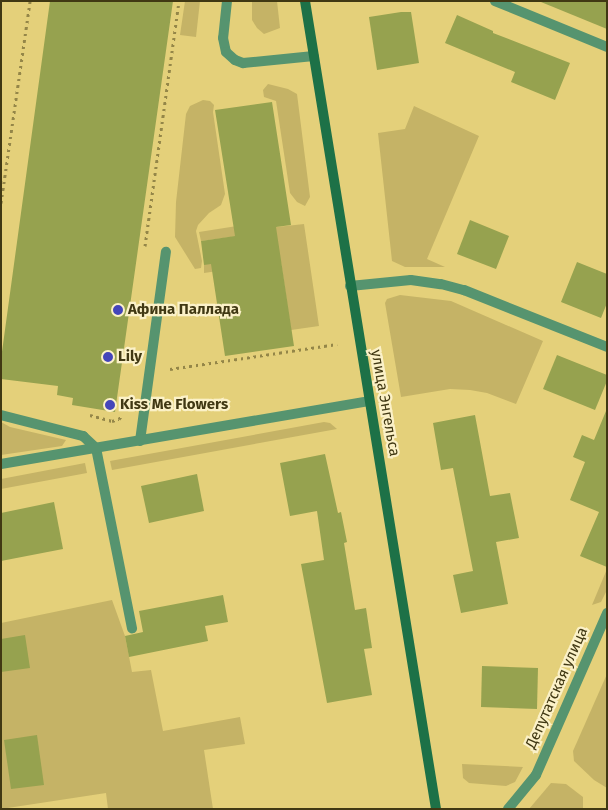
<!DOCTYPE html>
<meta charset="utf-8">
<style>
body{margin:0}
#map{position:relative;width:608px;height:810px;overflow:hidden;background:#e4d07a;font-family:"Fira Sans",sans-serif}
div>[style]{position:absolute}
[style*='--x']{left:calc(var(--x)*1px);top:calc(var(--y)*1px);width:calc(var(--w)*1px);rotate:calc(var(--a)*1deg)}
.green>*{inset:0;background:#c5b366}
.building>*{inset:0;background:#96a24f}
.path>*{height:3px;margin-top:-1.5px;transform-origin:0;background:repeating-linear-gradient(90deg,#948648 0 2.5px,transparent 0 6.5px)}
.lane>*{height:10px;margin:-5px;padding:0 5px;transform-origin:5px;border-radius:5px;background:#56946f}
.street>*{height:10px;margin:-5px;padding:0 5px;transform-origin:5px;border-radius:5px;background:#56946f}
.secondary>*{height:10px;margin:-5px;padding:0 5px;transform-origin:5px;border-radius:5px;background:#1d7147}
.dots>*{width:14px;height:14px;translate:-50% -50%;box-sizing:border-box;border:2px solid #fbf1c8;border-radius:50%}
span{translate:-50% -50%;white-space:nowrap;text-align:center;line-height:1.15;-webkit-text-stroke:4.5px #fbf1c8;paint-order:stroke}
.poi-label{font-size:15px;color:#403813;font-weight:700}
.left{translate:0 -50%;text-align:left}
.street-label{font-size:15px;color:#403813}
.frame{position:absolute;inset:0;border:2px solid #403813;pointer-events:none}
</style>
<div id="map">
<div class="green">
<div style="clip-path:polygon(185px 1px,200px 1px,196px 37px,180px 35px)"></div>
<div style="clip-path:polygon(252px 1px,277px 1px,280px 28px,264px 34px,257px 28px,252px 20px)"></div>
<div style="clip-path:polygon(268px 84px,288px 89px,297px 94px,310px 197px,305px 206px,297px 202px,290px 193px,276px 101px,264px 97px,263px 90px)"></div>
<div style="clip-path:polygon(203px 100px,210px 101px,214px 105px,213px 112px,225px 194px,221px 205px,209px 213px,198px 225px,196px 231px,202px 261px,201px 268px,195px 269px,175px 237px,176px 202px,186px 114px,190px 106px)"></div>
<div style="clip-path:polygon(414px 106px,479px 136px,427px 259px,445px 267px,405px 267px,392px 261px,378px 133px,405px 129px)"></div>
<div style="clip-path:polygon(276px 220px,277px 227px,304px 224px,319px 326px,291px 330px,281px 262px,204px 273px,204px 265px,238px 236px,201px 241px,199px 232px)"></div>
<div style="clip-path:polygon(400px 295px,451px 301px,543px 341px,516px 404px,487px 393px,470px 390px,450px 389px,401px 397px,385px 303px,387px 299px)"></div>
<div style="clip-path:polygon(1px 422px,10px 427px,66px 440px,62px 446px,1px 455px)"></div>
<div style="clip-path:polygon(324px 422px,330px 423px,337px 429px,112px 470px,110px 461px)"></div>
<div style="clip-path:polygon(85px 463px,87px 473px,1px 489px,1px 479px)"></div>
<div style="clip-path:polygon(607px 569px,607px 590px,601px 602px,592px 605px)"></div>
<div style="clip-path:polygon(112px 600px,125px 636px,132px 672px,151px 670px,163px 731px,240px 717px,245px 744px,204px 750px,213px 809px,108px 809px,106px 793px,1px 809px,1px 623px)"></div>
<div style="clip-path:polygon(607px 674px,607px 788px,594px 780px,574px 761px,573px 751px)"></div>
<div style="clip-path:polygon(462px 764px,523px 767px,515px 782px,506px 786px,469px 783px,463px 778px)"></div>
<div style="clip-path:polygon(551px 783px,566px 784px,583px 797px,583px 809px,529px 809px)"></div>
</div>
<div class="building">
<div style="clip-path:polygon(50px 1px,173px 1px,115px 412px,72px 405px,73px 398px,57px 395px,58px 386px,1px 379px,1px 359px)"></div>
<div style="clip-path:polygon(541px 1px,607px 1px,607px 29px,541px 2px)"></div>
<div style="clip-path:polygon(401px 12px,411px 12px,419px 63px,377px 70px,369px 17px)"></div>
<div style="clip-path:polygon(457px 15px,493px 31px,493px 33px,570px 63px,555px 100px,511px 82px,515px 72px,445px 43px)"></div>
<div style="clip-path:polygon(272px 102px,291px 225px,276px 227px,294px 346px,225px 356px,211px 264px,204px 265px,201px 241px,235px 236px,215px 110px)"></div>
<div style="clip-path:polygon(470px 220px,509px 236px,496px 269px,457px 254px)"></div>
<div style="clip-path:polygon(577px 262px,607px 274px,607px 303px,601px 318px,561px 302px)"></div>
<div style="clip-path:polygon(557px 355px,607px 375px,607px 381px,595px 410px,543px 389px)"></div>
<div style="clip-path:polygon(606px 411px,607px 411px,607px 567px,580px 556px,599px 512px,570px 500px,585px 462px,573px 457px,582px 435px,594px 440px)"></div>
<div style="clip-path:polygon(475px 415px,490px 496px,510px 493px,519px 538px,496px 542px,508px 604px,461px 613px,453px 575px,473px 571px,453px 468px,441px 470px,433px 423px)"></div>
<div style="clip-path:polygon(325px 454px,338px 513px,341px 512px,347px 542px,344px 543px,355px 610px,366px 608px,372px 648px,364px 649px,372px 695px,327px 703px,301px 564px,324px 560px,317px 511px,290px 516px,280px 463px)"></div>
<div style="clip-path:polygon(197px 474px,204px 511px,149px 523px,141px 486px)"></div>
<div style="clip-path:polygon(54px 502px,63px 549px,1px 561px,1px 513px)"></div>
<div style="clip-path:polygon(223px 595px,228px 622px,205px 626px,208px 641px,129px 657px,125px 636px,143px 632px,139px 611px)"></div>
<div style="clip-path:polygon(25px 635px,30px 668px,1px 672px,1px 639px)"></div>
<div style="clip-path:polygon(482px 666px,538px 668px,537px 709px,481px 707px)"></div>
<div style="clip-path:polygon(37px 735px,44px 785px,11px 789px,4px 740px)"></div>
</div>
<div class="path">
<div style="--x:1;--y:203;--w:204;--a:-81.8"></div>
<div style="--x:145;--y:246;--w:247;--a:-82.1"></div>
<div style="--x:170;--y:369;--w:169;--a:-8.5"></div>
<div style="--x:90;--y:415;--w:23;--a:15"></div>
<div style="--x:112;--y:421;--w:7;--a:-16"></div>
<div style="--x:119;--y:419;--w:5;--a:-53"></div>
</div>
<div class="lane">
<div style="--x:227;--y:1;--w:37;--a:96"></div>
<div style="--x:223;--y:38;--w:14;--a:78"></div>
<div style="--x:226;--y:52;--w:12;--a:42"></div>
<div style="--x:235;--y:60;--w:9;--a:21"></div>
<div style="--x:243;--y:63;--w:71;--a:-5.6"></div>
<div style="--x:1;--y:415;--w:85;--a:14.4"></div>
<div style="--x:83;--y:436;--w:18;--a:43"></div>
<div style="--x:96;--y:448;--w:184;--a:78.7"></div>
<div style="--x:140;--y:441;--w:191;--a:-82.2"></div>
</div>
<div class="street">
<div style="--x:495;--y:1;--w:121;--a:22.3"></div>
<div style="--x:350;--y:286;--w:61;--a:-5.6"></div>
<div style="--x:411;--y:280;--w:30;--a:8"></div>
<div style="--x:441;--y:284;--w:24;--a:15"></div>
<div style="--x:464;--y:290;--w:154;--a:21.7"></div>
<div style="--x:1;--y:464;--w:373;--a:-9.7"></div>
<div style="--x:508;--y:809;--w:44;--a:-50.5"></div>
<div style="--x:536;--y:775;--w:177;--a:-66.3"></div>
</div>
<div class="secondary">
<div style="--x:305;--y:1;--w:819;--a:80.79"></div>
</div>
<div class="dots">
<div style="left:118px;top:310px;background:#4445ba"></div>
<div style="left:108px;top:357px;background:#4445ba"></div>
<div style="left:110px;top:405px;background:#4445ba"></div>
</div>
<div class="poi-label">
<span class="left" style="left:128px;top:310px">Афина Паллада</span>
<span class="left" style="left:118px;top:357px">Lily</span>
<span class="left" style="left:120px;top:405px">Kiss Me Flowers</span>
</div>
<div class="street-label">
<span style="left:385px;top:403px;rotate:80deg">улица Энгельса</span>
<span style="left:557px;top:688px;rotate:-66deg">Депутатская улица</span>
</div>
<div class="frame"></div>
</div>
